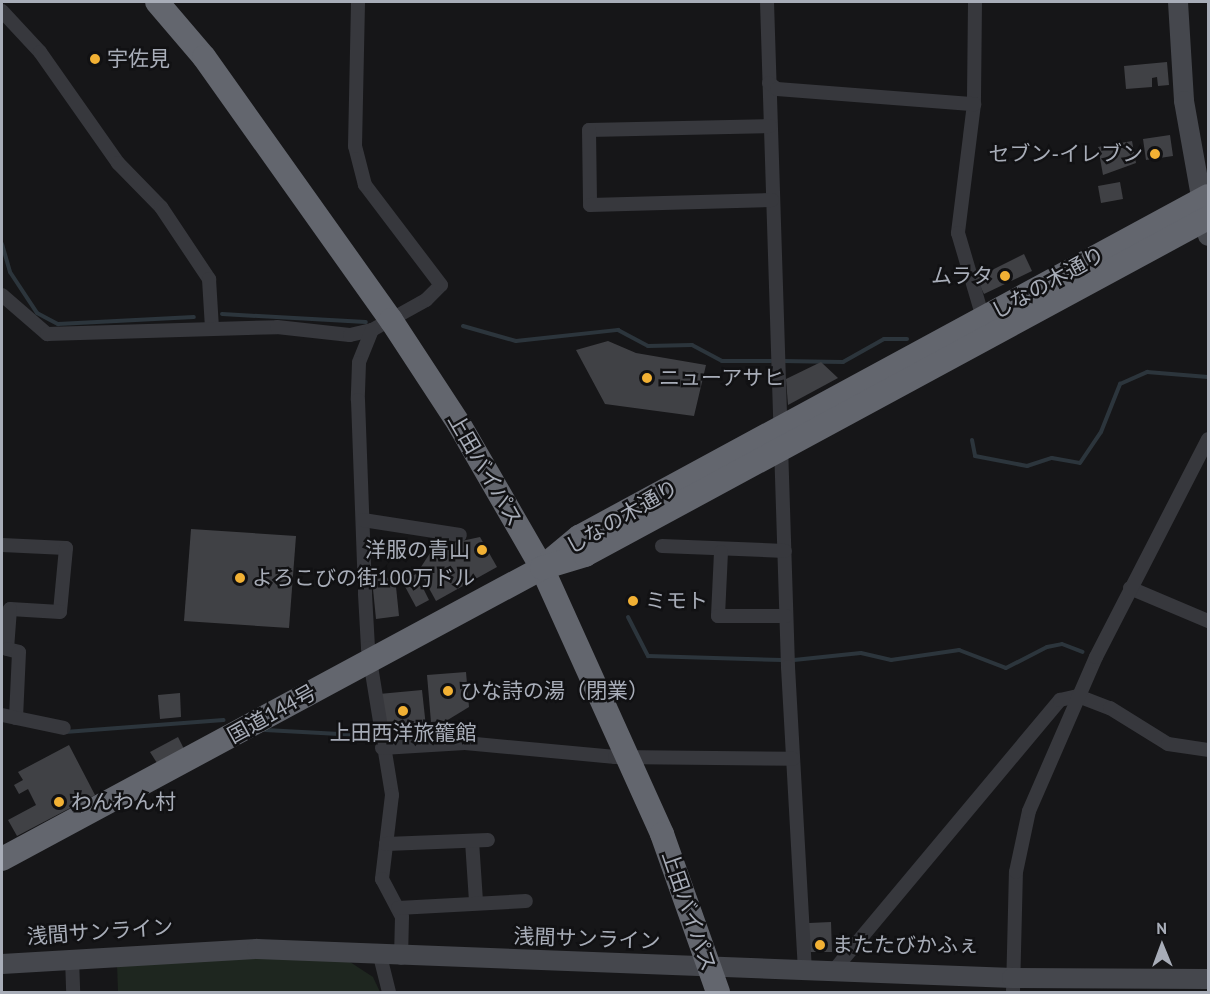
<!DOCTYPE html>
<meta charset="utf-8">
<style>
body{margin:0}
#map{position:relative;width:1210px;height:994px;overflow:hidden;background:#161618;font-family:"PT Sans","Noto Sans JP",sans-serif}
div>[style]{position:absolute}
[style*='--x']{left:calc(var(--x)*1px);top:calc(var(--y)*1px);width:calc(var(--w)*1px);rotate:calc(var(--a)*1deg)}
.green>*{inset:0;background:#1e261f}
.stream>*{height:4px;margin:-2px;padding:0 2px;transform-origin:2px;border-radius:2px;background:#2c353c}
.building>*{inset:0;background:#404145}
.street>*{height:14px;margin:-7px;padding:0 7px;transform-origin:7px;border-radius:7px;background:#37383d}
.secondary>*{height:20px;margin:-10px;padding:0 10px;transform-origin:10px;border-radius:10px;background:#45474d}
.highway>*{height:24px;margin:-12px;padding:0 12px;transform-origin:12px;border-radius:12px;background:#63666e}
.dots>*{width:16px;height:16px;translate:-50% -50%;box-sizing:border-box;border:3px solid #111113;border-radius:50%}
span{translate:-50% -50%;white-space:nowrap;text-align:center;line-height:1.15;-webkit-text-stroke:5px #111113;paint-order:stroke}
.poi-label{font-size:21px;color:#a8adb8}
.left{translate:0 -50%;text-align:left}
.right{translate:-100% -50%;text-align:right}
.street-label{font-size:21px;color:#a8adb8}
.frame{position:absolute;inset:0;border:3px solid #a8adb8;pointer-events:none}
.north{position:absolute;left:1132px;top:916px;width:60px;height:60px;-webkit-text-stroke:4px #111113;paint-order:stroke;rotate:359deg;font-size:16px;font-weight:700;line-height:24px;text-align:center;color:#a8adb8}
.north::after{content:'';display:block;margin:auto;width:21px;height:27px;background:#a8adb8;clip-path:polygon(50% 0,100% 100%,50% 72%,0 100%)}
</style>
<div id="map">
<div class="green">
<div style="clip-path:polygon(261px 956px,347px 960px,373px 977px,380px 992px,118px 992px,117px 963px)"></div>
</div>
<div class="stream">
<div style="--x:2;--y:244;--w:29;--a:74"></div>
<div style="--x:10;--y:272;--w:49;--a:56.6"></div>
<div style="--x:37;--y:313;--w:24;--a:28"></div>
<div style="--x:58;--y:324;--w:136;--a:-2.9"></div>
<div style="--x:222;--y:314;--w:144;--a:3.2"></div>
<div style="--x:463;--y:326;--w:55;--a:15.8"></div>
<div style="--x:516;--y:341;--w:103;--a:-6.2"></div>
<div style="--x:618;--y:330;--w:34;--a:28"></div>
<div style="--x:648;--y:346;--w:44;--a:-1.3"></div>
<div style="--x:692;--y:345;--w:34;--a:28"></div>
<div style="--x:722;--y:361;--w:49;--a:0"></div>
<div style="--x:782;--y:361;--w:61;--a:0.9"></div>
<div style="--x:843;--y:362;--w:47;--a:-29.3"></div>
<div style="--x:884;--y:339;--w:23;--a:0"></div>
<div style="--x:972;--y:440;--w:16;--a:79"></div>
<div style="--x:975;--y:456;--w:53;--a:10.9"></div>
<div style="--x:1027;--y:466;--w:26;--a:-18"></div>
<div style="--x:1052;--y:458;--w:28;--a:10"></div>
<div style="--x:1080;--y:463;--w:37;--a:-56"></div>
<div style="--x:1101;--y:432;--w:52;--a:-68.4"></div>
<div style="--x:1120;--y:384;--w:30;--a:-24"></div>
<div style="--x:1147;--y:372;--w:61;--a:4.7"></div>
<div style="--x:628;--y:617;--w:44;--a:62.9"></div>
<div style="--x:648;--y:656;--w:134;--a:1.7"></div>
<div style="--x:794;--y:660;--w:67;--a:-6"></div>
<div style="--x:861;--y:653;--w:31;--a:13"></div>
<div style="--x:891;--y:660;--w:69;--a:-8.4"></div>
<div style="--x:959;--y:650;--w:50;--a:21"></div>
<div style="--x:1006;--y:668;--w:46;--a:-27.1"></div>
<div style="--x:1047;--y:647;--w:15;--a:-11"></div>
<div style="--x:1062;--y:644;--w:22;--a:21"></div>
<div style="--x:265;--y:730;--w:112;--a:3.1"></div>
<div style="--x:65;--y:732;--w:159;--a:-4.3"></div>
</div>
<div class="building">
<div style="clip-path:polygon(1167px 62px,1169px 85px,1158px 86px,1157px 77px,1152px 78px,1152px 87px,1126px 89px,1124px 66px)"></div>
<div style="clip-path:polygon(1170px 135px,1173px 156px,1146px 160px,1143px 139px)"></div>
<div style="clip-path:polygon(1132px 141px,1136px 163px,1103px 175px,1098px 147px)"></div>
<div style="clip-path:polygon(1120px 182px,1123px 199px,1101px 203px,1098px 186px)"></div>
<div style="clip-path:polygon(1024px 254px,1032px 271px,984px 294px,976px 278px)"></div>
<div style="clip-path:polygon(608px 341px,636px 353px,706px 365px,694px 416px,605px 404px,576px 350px)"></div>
<div style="clip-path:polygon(821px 362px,838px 378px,788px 405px,786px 379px)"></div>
<div style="clip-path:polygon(191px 529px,296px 536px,289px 628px,184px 621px)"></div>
<div style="clip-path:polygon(480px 537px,497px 567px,436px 601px,419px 570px,434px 547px)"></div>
<div style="clip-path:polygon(416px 574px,429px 600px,416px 607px,402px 581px)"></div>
<div style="clip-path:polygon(395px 577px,399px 616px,376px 619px,372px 579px)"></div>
<div style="clip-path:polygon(466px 672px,469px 707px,446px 721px,431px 722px,427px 675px)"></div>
<div style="clip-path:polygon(422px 690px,426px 727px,382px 731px,379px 694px)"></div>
<div style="clip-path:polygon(180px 693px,181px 717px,160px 719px,158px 695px)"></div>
<div style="clip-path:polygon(178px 737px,184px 749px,157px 763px,150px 752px)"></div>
<div style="clip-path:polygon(69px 745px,95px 795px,17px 836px,8px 820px,36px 805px,28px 789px,19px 794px,14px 785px,23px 780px,18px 772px)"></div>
<div style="clip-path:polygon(831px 922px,832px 952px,809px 952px,809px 923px)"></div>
</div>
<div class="street">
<div style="--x:767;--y:2;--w:665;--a:88.19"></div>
<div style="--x:788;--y:667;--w:301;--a:86.8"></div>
<div style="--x:975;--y:2;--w:102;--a:90.6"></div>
<div style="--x:974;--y:104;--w:130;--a:97.1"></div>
<div style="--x:958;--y:233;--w:89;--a:73.6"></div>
<div style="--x:2;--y:11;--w:56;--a:47.2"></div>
<div style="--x:40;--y:52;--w:136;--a:54.9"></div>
<div style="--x:118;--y:163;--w:62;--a:45.7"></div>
<div style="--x:161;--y:207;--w:87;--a:56.3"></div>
<div style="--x:209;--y:279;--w:49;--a:86.5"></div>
<div style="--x:769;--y:83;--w:10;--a:37"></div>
<div style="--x:777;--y:89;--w:198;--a:4.4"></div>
<div style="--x:770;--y:126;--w:181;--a:178.7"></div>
<div style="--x:589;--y:130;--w:75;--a:89.2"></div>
<div style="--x:590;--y:205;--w:182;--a:-1.6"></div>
<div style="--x:2;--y:295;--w:60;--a:40.9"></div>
<div style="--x:47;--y:334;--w:230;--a:-1.7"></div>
<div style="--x:277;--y:327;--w:73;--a:6.3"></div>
<div style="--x:350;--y:335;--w:23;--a:-13"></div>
<div style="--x:372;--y:330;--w:62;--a:-29.1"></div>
<div style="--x:426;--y:300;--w:21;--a:-45"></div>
<div style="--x:441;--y:285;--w:126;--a:-127.2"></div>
<div style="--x:365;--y:185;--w:40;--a:-104.4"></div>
<div style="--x:355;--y:146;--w:144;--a:-88.8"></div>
<div style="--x:372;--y:330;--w:35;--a:112"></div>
<div style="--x:359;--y:363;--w:37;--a:92"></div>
<div style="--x:358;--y:400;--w:194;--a:87.9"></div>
<div style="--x:365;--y:594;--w:54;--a:86.8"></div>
<div style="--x:368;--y:648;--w:149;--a:80.7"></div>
<div style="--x:392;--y:795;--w:85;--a:96.8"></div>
<div style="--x:382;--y:879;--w:43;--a:62.2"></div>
<div style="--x:402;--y:917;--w:41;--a:91.4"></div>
<div style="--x:363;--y:520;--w:98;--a:8.8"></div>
<div style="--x:2;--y:545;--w:64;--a:2.7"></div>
<div style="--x:66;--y:548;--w:64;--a:95.4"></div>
<div style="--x:60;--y:612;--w:50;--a:-176.6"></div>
<div style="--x:10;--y:609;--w:40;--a:94.3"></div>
<div style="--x:7;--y:649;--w:12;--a:14"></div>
<div style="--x:19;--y:652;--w:66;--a:92.6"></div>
<div style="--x:662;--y:546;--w:123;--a:2.3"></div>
<div style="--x:721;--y:552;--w:64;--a:92.7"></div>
<div style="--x:718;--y:616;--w:68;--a:0"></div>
<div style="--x:1130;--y:588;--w:85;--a:22.9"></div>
<div style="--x:2;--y:715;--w:63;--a:11.8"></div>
<div style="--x:382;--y:748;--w:83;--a:-3.4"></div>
<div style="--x:465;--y:743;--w:151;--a:5.3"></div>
<div style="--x:615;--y:757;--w:178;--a:0.6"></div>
<div style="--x:472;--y:841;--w:61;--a:86.2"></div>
<div style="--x:386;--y:844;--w:102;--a:-2.2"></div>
<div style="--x:398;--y:908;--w:128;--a:-3.1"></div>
<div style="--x:380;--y:956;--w:37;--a:76"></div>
<div style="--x:72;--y:958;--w:34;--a:88"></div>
<div style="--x:835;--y:969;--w:351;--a:-50.1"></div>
<div style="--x:1060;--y:700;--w:18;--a:-13"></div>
<div style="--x:1078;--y:696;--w:34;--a:21"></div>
<div style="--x:1110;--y:708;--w:68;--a:31.8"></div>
<div style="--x:1168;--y:744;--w:40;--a:8.5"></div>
<div style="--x:1013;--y:992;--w:120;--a:-88.6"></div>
<div style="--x:1016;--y:872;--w:62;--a:-78"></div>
<div style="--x:1029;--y:811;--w:168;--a:-66.5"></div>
<div style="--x:1096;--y:657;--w:245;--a:-62.8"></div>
</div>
<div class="secondary">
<div style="--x:1178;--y:2;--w:99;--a:86.5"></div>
<div style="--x:1184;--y:101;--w:137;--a:79.9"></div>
<div style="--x:2;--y:964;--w:255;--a:-3.4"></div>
<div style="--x:257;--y:949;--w:756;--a:2.2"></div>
<div style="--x:1012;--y:978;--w:196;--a:0.3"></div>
</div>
<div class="highway">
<div style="--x:157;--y:2;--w:72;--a:49.5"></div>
<div style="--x:204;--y:57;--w:323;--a:54.6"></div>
<div style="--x:391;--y:320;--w:124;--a:56.8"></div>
<div style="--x:459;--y:424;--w:166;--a:60"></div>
<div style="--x:542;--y:568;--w:292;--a:65.7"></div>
<div style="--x:662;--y:834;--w:168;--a:70.5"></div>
<div style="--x:550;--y:561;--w:38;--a:-40"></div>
<div style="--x:579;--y:537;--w:715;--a:-28.46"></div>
<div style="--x:2;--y:859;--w:613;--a:-28.32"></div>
<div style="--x:542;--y:568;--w:45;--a:-16.8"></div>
<div style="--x:585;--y:555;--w:708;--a:-28.41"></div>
</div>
<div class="dots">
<div style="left:95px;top:59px;background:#f2b134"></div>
<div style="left:1155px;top:154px;background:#f2b134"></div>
<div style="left:1005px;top:276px;background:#f2b134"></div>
<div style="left:647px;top:378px;background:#f2b134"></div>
<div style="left:482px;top:550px;background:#f2b134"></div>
<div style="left:240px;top:578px;background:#f2b134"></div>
<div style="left:633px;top:601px;background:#f2b134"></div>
<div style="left:448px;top:691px;background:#f2b134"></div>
<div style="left:403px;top:711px;background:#f2b134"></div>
<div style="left:59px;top:802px;background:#f2b134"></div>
<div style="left:820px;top:945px;background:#f2b134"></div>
</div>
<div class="poi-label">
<span class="left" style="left:107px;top:59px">宇佐見</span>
<span class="right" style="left:1143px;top:154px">セブン-イレブン</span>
<span class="right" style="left:993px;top:276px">ムラタ</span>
<span class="left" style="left:659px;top:378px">ニューアサヒ</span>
<span class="right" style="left:470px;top:550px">洋服の青山</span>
<span class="left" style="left:252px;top:578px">よろこびの街100万ドル</span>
<span class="left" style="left:645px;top:601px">ミモト</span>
<span class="left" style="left:460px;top:691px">ひな詩の湯（閉業）</span>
<span style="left:403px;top:733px">上田西洋旅籠館</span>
<span class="left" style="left:71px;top:802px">わんわん村</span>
<span class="left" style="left:832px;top:945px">またたびかふぇ</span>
</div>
<div class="street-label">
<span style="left:1048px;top:283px;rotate:-29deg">しなの木通り</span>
<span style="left:485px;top:470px;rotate:60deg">上田バイパス</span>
<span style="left:622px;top:517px;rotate:-30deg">しなの木通り</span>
<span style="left:272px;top:714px;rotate:-29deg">国道144号</span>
<span style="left:689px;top:911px;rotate:71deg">上田バイパス</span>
<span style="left:100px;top:932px;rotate:-4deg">浅間サンライン</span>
<span style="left:587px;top:939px;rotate:2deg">浅間サンライン</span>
</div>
<div class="frame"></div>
<div class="north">N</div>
</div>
